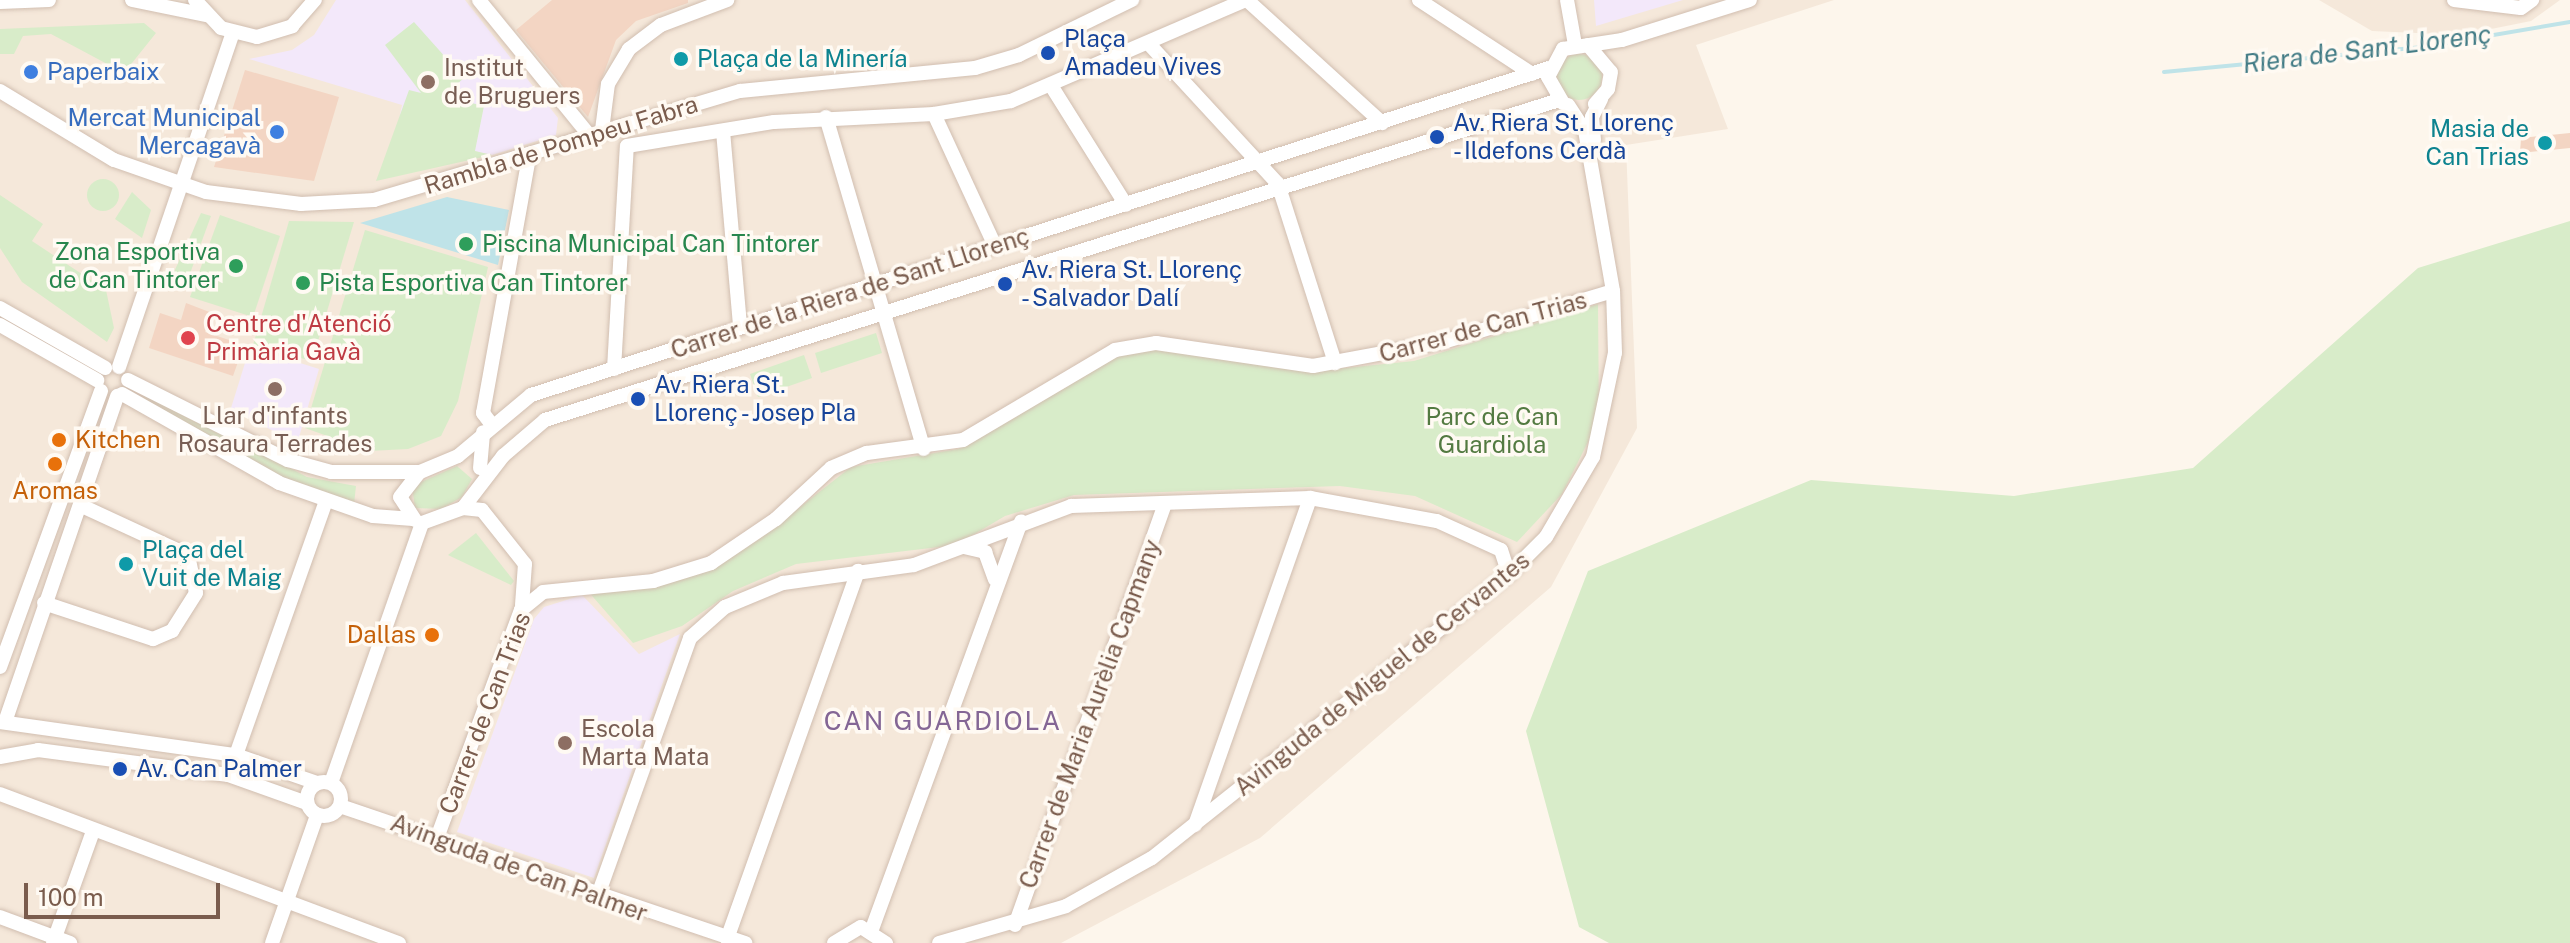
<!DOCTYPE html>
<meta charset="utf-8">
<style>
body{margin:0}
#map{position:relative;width:2570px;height:943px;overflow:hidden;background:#fdf6ec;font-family:"Public Sans",sans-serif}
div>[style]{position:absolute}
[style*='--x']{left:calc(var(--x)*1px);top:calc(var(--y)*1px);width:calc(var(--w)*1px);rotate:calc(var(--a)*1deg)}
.residential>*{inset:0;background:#f5e8da}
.education>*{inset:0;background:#f3e8fa}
.green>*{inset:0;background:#d8ecc9}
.round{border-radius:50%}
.water>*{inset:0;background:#bfe3e8}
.stream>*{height:4px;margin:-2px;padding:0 2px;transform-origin:2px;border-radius:2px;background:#bfe3e8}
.building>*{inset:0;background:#f3d5c3}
.roads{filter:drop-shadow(0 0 2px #d1beb0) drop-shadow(0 0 2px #d1beb0)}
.minor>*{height:14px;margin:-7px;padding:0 7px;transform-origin:7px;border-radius:7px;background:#fff}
.minor>.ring{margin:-7px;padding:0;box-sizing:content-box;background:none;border:14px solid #fff;border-radius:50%}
.dots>*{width:22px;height:22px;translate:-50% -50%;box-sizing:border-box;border:4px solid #fffaf3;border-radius:50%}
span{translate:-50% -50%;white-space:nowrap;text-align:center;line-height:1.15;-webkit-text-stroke:7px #fffaf3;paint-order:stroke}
.transit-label{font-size:24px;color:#164399}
.left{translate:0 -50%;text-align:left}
.culture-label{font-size:24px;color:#0d838f}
.right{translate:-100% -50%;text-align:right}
.education-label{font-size:24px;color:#785e54}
.shop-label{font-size:24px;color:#366cbe}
.street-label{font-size:24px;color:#7a5c4d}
.leisure-label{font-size:24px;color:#27864d}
.health-label{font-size:24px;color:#be3a42}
.park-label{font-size:24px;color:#537a41}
.food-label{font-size:24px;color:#c56008}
.water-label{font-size:26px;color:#437c86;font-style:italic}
.neighbourhood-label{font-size:26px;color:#846695;letter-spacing:2px}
.scale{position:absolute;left:24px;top:883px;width:196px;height:36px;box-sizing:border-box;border:4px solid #7a5c4d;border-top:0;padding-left:10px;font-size:24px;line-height:28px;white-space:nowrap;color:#7a5c4d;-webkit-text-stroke:6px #fffaf3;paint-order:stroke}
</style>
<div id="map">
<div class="residential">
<div style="clip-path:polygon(0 0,1834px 0,1696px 45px,1728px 129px,1626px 145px,1637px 428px,1551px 587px,1260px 838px,1061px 943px,0 943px)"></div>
<div style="clip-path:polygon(2319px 0,2560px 0,2531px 21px,2461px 35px,2372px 31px)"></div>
</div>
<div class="education">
<div style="clip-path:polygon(336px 0,465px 0,558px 118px,556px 135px,492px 155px,396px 134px,402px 105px,249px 59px,292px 50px,314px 35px)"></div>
<div style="clip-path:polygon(1594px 0,1683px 0,1596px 26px)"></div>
<div style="clip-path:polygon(250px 347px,319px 369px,297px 444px,231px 408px)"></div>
<div style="clip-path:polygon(582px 595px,639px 654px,680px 634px,594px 878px,457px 832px,534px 619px,544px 607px)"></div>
</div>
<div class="green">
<div style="clip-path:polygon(414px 22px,464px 78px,443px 96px,484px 106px,475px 151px,492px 155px,376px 181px,409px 90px,421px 93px,385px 45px)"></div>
<div style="clip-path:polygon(144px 23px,156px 33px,124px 73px,51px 34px,23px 36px,14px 54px,0 54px,0 29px)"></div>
<div class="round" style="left:1556px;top:54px;width:46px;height:46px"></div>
<div class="round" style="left:87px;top:179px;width:32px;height:32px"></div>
<div style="clip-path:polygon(132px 192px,151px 210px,142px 238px,115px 219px)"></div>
<div style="clip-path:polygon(0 195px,43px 224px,32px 241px,106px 290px,114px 328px,107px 342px,22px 282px,0 248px)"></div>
<div style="clip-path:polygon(201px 213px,211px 216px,184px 290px,168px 285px)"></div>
<div style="clip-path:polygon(220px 215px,280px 236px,253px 317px,190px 297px)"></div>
<div style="clip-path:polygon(289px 221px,354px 222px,312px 361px,253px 345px)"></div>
<div style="clip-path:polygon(2570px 221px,2570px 943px,1609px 943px,1579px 927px,1526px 731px,1588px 571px,1811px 480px,2014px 496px,2193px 468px,2418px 268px)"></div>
<div style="clip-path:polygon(365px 230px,488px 267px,458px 401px,441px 436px,408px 449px,369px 451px,305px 428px)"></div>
<div style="clip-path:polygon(1598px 304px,1599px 420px,1562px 494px,1517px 542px,1415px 496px,1340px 486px,1074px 495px,1005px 516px,956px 545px,796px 564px,733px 591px,682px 626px,633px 643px,587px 590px,637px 589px,696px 575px,758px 540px,851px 467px,958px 449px,1112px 357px,1147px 347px,1315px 371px,1414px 361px)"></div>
<div style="clip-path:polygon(876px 333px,882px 353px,821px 373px,815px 353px)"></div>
<div style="clip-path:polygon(804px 355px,812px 378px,758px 397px,750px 374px)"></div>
<div style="clip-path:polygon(145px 391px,307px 477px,356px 486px,354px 504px,300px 489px,141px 399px)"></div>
<div style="clip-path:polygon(457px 466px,472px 479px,462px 497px,441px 509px,415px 508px,412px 486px)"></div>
<div style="clip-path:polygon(476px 533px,514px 581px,511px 585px,448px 555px)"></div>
</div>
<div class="water">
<div style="clip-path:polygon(447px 197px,509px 210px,498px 265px,360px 223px)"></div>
</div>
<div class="stream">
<div style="--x:2164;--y:72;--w:260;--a:-5.5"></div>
<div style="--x:2423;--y:47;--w:149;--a:-9.7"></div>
</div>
<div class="building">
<div style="clip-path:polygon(552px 0,688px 0,688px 3px,636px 21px,616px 40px,588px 117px,516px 30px)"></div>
<div style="clip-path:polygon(245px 70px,339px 97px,314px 181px,214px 167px)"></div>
<div style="clip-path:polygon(2570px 133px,2570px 148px,2520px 153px,2521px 138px)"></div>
<div style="clip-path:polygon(186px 303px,212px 313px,205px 332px,244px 345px,233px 376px,149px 348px,160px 313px,181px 320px)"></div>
</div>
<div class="roads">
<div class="minor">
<div style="--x:132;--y:0;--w:76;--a:11.5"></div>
<div style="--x:195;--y:0;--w:38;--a:47"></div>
<div style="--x:221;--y:28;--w:37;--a:14"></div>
<div style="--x:257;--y:37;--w:37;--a:-17"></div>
<div style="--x:292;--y:26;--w:35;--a:-49"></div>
<div style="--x:479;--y:0;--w:176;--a:50.8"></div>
<div style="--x:1247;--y:0;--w:183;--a:42.3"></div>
<div style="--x:1419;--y:0;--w:135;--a:33.2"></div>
<div style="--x:1567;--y:0;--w:46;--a:79.9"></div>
<div style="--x:2454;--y:0;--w:67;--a:6.8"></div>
<div style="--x:2521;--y:8;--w:14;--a:-36"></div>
<div style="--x:0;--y:2;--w:49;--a:-2.3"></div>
<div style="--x:1149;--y:44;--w:190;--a:47.3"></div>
<div style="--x:1278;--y:184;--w:188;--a:72.3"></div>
<div style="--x:1588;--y:45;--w:35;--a:50"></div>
<div style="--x:1611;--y:72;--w:17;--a:100"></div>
<div style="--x:1608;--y:89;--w:20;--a:131"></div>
<div style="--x:1052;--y:87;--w:139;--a:57.9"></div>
<div style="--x:0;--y:91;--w:133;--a:31.2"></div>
<div style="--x:114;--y:160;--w:97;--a:19.2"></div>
<div style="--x:206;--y:192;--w:96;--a:7.2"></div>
<div style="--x:301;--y:204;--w:73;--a:-3.1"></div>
<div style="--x:374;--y:200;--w:382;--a:-16.6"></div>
<div style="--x:740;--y:91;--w:236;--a:-5.6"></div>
<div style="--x:975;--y:68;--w:46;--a:-16.5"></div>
<div style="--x:1019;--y:55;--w:126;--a:-26"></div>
<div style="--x:1563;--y:103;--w:30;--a:-120"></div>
<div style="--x:1548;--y:77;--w:32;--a:-62"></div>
<div style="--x:1563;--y:49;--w:60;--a:-8.7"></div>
<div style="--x:1622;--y:40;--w:134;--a:-17.4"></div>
<div style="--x:934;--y:114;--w:145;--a:65.2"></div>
<div style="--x:826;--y:117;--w:346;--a:73.6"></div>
<div style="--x:602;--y:130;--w:46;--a:-82.6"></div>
<div style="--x:608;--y:84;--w:41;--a:-59"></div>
<div style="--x:629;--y:49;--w:40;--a:-37"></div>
<div style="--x:661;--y:25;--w:71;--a:-20.7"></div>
<div style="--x:723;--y:131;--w:197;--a:85"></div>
<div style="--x:1594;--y:140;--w:23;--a:-95"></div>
<div style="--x:1592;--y:117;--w:20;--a:-63"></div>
<div style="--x:627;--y:146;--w:149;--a:-9.3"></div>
<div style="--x:774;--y:122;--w:160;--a:-2.9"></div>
<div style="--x:934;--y:114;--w:78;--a:-9.6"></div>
<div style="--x:1011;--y:101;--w:256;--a:-23.3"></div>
<div style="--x:0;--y:308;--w:121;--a:29.7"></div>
<div style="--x:0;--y:325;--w:112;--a:29.6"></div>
<div style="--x:119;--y:367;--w:353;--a:-71.2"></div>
<div style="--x:614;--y:369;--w:223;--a:-86.7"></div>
<div style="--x:128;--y:380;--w:179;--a:26.6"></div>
<div style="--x:288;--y:460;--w:45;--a:15.6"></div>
<div style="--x:331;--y:472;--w:89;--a:0"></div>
<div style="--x:420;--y:472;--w:41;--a:-22.8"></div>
<div style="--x:458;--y:456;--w:95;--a:-39.9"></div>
<div style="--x:531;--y:395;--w:1069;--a:-17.81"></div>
<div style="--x:122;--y:394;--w:180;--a:29.5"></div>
<div style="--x:279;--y:483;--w:100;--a:19.3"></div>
<div style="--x:373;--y:516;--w:40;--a:4.3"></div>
<div style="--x:492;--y:425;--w:15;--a:-127"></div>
<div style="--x:483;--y:413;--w:260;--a:-79.8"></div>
<div style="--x:480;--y:468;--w:36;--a:-85"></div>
<div style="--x:463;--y:508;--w:19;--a:6"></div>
<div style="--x:482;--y:510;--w:69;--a:51.5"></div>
<div style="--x:525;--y:564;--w:41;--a:94.2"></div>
<div style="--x:415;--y:520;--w:27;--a:-123"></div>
<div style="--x:400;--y:497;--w:29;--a:-52"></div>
<div style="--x:422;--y:523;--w:44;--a:-20.1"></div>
<div style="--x:463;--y:508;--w:66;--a:-52.4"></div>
<div style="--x:503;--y:456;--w:55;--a:-40.6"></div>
<div style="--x:545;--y:420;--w:1063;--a:-17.51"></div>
<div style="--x:964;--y:547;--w:22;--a:13"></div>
<div style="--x:985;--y:552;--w:29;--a:70"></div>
<div style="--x:44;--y:603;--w:115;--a:18.3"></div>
<div style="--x:153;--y:639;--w:21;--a:-23"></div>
<div style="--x:172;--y:631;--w:45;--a:-57.7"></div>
<div style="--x:196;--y:593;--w:39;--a:-102"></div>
<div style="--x:188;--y:555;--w:119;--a:-155.2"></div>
<div style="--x:0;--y:667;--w:294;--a:-69.9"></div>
<div style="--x:0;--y:722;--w:238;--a:8"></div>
<div style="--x:236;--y:755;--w:86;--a:19.1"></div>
<div style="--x:5;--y:722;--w:345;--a:-71"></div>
<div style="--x:236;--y:755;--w:269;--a:-70.5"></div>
<div style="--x:0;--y:757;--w:39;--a:-10"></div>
<div style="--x:38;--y:750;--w:192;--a:7.5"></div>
<div style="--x:228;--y:775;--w:84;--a:19.5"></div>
<div class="ring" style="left:307px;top:782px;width:20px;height:20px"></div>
<div style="--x:331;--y:783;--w:275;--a:-70.7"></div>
<div style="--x:0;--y:794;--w:426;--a:20.5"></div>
<div style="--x:340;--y:806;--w:428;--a:18.7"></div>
<div style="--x:1195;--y:825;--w:347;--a:-70.6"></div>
<div style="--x:437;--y:838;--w:243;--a:-69.8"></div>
<div style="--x:521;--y:610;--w:28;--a:-39"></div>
<div style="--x:543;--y:592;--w:111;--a:-5.7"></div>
<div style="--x:653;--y:581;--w:61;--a:-17.2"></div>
<div style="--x:711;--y:563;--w:78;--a:-34.1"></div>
<div style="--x:776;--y:519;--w:75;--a:-42.8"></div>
<div style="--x:831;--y:468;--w:39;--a:-23"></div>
<div style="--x:867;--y:453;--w:97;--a:-7.7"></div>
<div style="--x:963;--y:440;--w:177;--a:-30.6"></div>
<div style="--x:1115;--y:350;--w:42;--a:-9.7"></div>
<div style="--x:1156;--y:343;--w:159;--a:8.3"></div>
<div style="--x:1313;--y:366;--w:132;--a:-10.5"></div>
<div style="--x:1443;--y:342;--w:177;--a:-16.7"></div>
<div style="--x:598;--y:895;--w:273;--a:-70.3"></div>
<div style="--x:690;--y:638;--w:47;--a:-41.5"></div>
<div style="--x:725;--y:607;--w:63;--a:-22.5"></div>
<div style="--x:783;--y:583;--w:132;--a:-7.8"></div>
<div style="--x:914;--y:565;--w:168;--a:-20.6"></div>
<div style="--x:1071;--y:506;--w:239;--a:-1.9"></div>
<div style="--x:1310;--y:498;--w:129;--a:10.3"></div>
<div style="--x:1437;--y:521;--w:70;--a:24.4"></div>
<div style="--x:1501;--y:550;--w:25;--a:72"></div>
<div style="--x:0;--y:917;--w:75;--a:20.4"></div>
<div style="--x:1015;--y:925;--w:447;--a:-70.4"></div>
<div style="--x:872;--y:929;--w:434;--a:-69.9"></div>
<div style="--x:727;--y:939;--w:391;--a:-70.4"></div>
<div style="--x:53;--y:943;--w:119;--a:-70.3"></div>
<div style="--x:272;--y:943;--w:136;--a:-70.6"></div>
<div style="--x:834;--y:943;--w:31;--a:-31"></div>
<div style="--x:861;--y:927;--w:30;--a:33"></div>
<div style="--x:939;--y:943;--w:132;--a:-16.2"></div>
<div style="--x:1066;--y:906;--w:98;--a:-29.2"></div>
<div style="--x:1152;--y:858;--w:456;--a:-38.5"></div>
<div style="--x:1509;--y:574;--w:52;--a:-45"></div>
<div style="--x:1546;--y:537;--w:93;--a:-59.6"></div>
<div style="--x:1593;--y:457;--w:106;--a:-78.1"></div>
<div style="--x:1615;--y:353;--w:62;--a:-91.8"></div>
<div style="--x:1613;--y:291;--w:162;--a:-99.9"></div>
<div style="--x:1585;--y:131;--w:31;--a:-123"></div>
</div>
</div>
<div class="dots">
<div style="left:1048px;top:53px;background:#1a4fb4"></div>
<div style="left:681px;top:59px;background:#0f9aa8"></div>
<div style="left:31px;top:72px;background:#3f7fe0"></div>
<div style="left:428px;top:82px;background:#8d6e63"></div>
<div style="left:277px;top:132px;background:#3f7fe0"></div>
<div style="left:1437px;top:137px;background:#1a4fb4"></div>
<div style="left:2545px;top:143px;background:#0f9aa8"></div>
<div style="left:466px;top:244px;background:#2e9e5b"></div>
<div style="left:236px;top:266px;background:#2e9e5b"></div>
<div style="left:303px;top:283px;background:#2e9e5b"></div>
<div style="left:1005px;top:284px;background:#1a4fb4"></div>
<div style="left:188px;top:338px;background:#e0444e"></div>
<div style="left:275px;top:389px;background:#8d6e63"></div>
<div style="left:638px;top:399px;background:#1a4fb4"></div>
<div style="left:59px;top:440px;background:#e8710a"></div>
<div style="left:55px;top:464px;background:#e8710a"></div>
<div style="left:126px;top:564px;background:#0f9aa8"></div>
<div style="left:432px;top:635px;background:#e8710a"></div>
<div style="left:565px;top:743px;background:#8d6e63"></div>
<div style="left:120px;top:769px;background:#1a4fb4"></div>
</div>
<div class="transit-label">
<span class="left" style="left:1064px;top:53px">Plaça<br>Amadeu Vives</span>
<span class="left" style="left:1453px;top:137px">Av. Riera St. Llorenç<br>- Ildefons Cerdà</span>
<span class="left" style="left:1021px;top:284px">Av. Riera St. Llorenç<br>- Salvador Dalí</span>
<span class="left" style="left:654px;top:399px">Av. Riera St.<br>Llorenç - Josep Pla</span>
<span class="left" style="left:136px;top:769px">Av. Can Palmer</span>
</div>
<div class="culture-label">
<span class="left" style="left:697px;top:59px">Plaça de la Minería</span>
<span class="right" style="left:2529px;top:143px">Masia de<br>Can Trias</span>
<span class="left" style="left:142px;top:564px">Plaça del<br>Vuit de Maig</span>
</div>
<div class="education-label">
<span class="left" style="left:444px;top:82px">Institut<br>de Bruguers</span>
<span style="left:275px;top:430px">Llar d'infants<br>Rosaura Terrades</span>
<span class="left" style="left:581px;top:743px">Escola<br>Marta Mata</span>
</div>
<div class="shop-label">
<span class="left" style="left:47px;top:72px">Paperbaix</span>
<span class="right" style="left:261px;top:132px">Mercat Municipal<br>Mercagavà</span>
</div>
<div class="street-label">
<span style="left:561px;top:145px;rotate:-17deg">Rambla de Pompeu Fabra</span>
<span style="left:850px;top:293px;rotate:-18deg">Carrer de la Riera de Sant Llorenç</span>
<span style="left:1483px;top:327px;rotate:-15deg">Carrer de Can Trias</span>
<span style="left:1382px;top:674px;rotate:-39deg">Avinguda de Miguel de Cervantes</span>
<span style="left:485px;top:713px;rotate:-69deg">Carrer de Can Trias</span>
<span style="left:1090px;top:714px;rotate:-70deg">Carrer de Maria Aurèlia Capmany</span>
<span style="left:519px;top:868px;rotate:20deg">Avinguda de Can Palmer</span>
</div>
<div class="leisure-label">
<span class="left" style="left:482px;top:244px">Piscina Municipal Can Tintorer</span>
<span class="right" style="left:220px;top:266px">Zona Esportiva<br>de Can Tintorer</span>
<span class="left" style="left:319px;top:283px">Pista Esportiva Can Tintorer</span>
</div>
<div class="health-label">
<span class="left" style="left:206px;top:338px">Centre d'Atenció<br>Primària Gavà</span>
</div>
<div class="park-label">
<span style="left:1492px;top:431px">Parc de Can<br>Guardiola</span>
</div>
<div class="food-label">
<span class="left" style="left:75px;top:440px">Kitchen</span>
<span style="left:55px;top:491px">Aromas</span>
<span class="right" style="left:416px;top:635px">Dallas</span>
</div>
<div class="water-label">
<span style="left:2367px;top:49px;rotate:-7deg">Riera de Sant Llorenç</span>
</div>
<div class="neighbourhood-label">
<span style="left:943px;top:721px">CAN GUARDIOLA</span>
</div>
<div class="scale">100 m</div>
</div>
